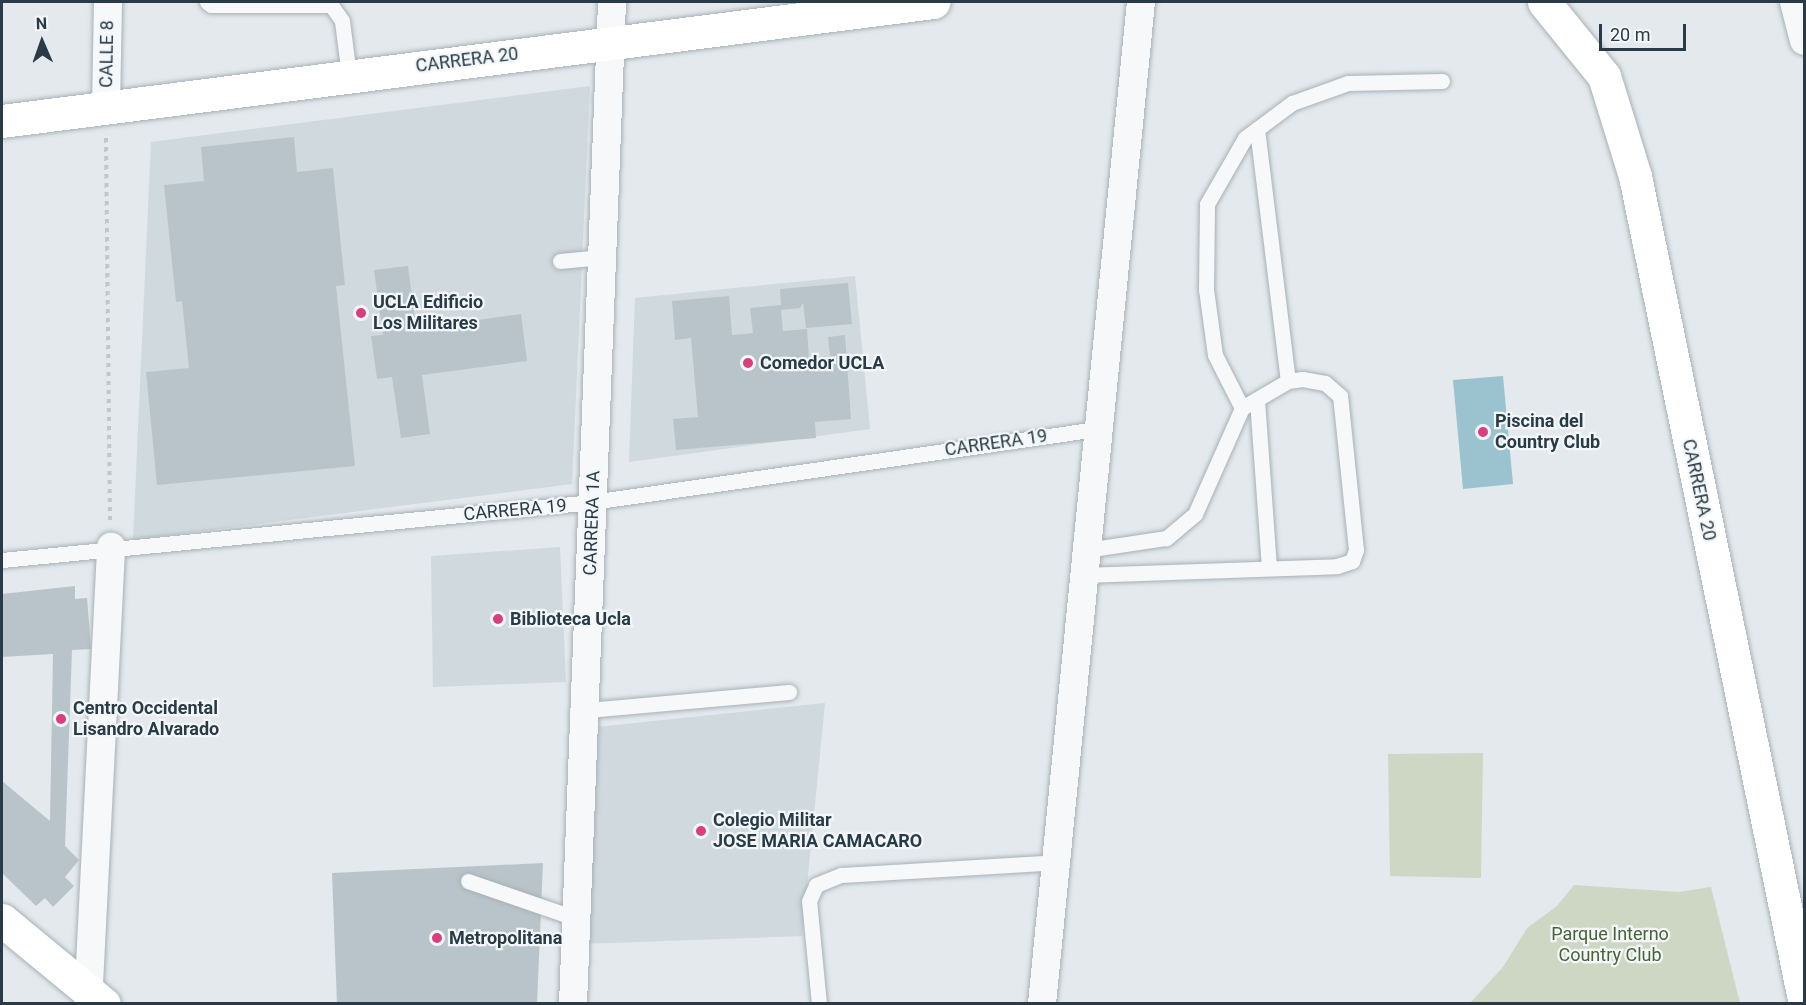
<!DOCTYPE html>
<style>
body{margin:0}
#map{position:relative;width:1806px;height:1005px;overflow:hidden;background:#e3e9ec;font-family:Roboto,sans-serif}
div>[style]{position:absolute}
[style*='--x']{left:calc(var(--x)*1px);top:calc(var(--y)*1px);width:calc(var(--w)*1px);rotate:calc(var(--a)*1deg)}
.built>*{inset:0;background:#d0d9de}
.green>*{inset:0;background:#cdd7c3}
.water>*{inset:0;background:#9bc2cf}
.building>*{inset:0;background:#b9c4ca}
.path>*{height:4px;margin-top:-2px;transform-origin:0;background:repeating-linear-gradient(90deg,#c1c7cb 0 4.5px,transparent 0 9px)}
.roads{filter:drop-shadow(0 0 2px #a7b1b7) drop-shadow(0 0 2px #a7b1b7)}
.lane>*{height:15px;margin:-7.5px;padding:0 7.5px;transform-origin:7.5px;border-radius:7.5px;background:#f6f8fa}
.street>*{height:28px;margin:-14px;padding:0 14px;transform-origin:14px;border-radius:14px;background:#f6f8fa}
.secondary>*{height:33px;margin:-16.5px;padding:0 16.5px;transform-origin:16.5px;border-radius:16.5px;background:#fff}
.dots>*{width:16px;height:16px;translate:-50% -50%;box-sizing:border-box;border:3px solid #f3f7f9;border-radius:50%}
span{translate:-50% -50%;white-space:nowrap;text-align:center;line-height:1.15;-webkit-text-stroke:4.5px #f3f7f9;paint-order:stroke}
.street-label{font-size:18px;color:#293b46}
.poi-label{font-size:18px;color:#293b46;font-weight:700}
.left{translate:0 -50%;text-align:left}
.park-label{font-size:18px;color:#4a6335}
.frame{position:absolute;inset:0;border:3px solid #293b46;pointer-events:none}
.north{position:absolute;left:12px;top:12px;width:60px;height:60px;-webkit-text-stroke:4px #f3f7f9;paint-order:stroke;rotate:358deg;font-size:16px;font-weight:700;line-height:24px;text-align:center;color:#293b46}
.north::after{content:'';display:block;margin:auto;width:21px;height:27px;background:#293b46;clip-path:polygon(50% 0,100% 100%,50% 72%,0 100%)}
.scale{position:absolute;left:1599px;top:24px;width:87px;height:27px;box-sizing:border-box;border:3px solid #293b46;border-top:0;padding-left:8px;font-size:18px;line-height:21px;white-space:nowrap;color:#293b46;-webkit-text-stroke:4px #f3f7f9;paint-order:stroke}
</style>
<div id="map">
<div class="built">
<div style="clip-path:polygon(590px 86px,572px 484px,133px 540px,151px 142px)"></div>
<div style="clip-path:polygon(855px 276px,870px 429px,629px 462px,635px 298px)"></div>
<div style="clip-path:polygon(560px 547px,566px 682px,433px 687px,431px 556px)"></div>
<div style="clip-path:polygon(825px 703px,802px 936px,582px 944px,596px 727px)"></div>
</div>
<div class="green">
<div style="clip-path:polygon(1483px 753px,1481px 878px,1390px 876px,1388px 754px)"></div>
<div style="clip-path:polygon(1574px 885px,1679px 892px,1711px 887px,1740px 1003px,1470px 1003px,1503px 967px,1527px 928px,1557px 906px)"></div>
</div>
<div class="water">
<div style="clip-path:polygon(1503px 376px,1513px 484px,1463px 489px,1453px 380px)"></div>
</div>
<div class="building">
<div style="clip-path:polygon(294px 137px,297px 172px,333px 168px,345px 285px,336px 286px,355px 466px,157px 485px,146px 372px,189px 368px,182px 301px,176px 302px,164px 185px,204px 181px,201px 147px)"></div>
<div style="clip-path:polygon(408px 266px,416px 329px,521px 314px,527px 361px,422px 375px,430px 434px,401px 438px,392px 377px,377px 379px,371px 336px,383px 335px,374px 270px)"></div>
<div style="clip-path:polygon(848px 283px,852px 324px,806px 328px,803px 303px,800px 308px,781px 310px,783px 331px,807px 329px,809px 358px,830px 356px,828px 337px,845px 335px,851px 419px,815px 422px,816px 438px,676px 450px,673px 419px,698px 417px,691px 338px,675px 340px,672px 301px,729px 296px,732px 335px,753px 333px,750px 308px,781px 305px,780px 289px)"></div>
<div style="clip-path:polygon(75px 586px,75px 599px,87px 598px,91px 649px,72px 650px,65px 846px,79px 860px,65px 877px,74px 886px,53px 907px,45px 898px,36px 906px,2px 873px,2px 781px,50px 821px,53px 654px,2px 657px,2px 594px)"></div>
<div style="clip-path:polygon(543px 863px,537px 1004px,337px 1004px,332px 873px)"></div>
</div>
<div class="path">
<div style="--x:106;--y:138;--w:383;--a:89.4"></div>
</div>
<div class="roads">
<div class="lane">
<div style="--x:207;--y:2;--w:5;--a:37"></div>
<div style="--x:211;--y:5;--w:120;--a:0"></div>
<div style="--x:331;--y:5;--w:19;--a:55"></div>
<div style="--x:342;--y:21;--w:55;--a:82.7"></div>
<div style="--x:1257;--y:129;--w:254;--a:83"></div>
<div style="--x:560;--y:261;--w:42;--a:-5.4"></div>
<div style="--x:1257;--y:400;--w:168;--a:85.9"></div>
<div style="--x:1242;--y:408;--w:59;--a:-117"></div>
<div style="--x:1215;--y:355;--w:67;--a:-97.8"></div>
<div style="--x:1206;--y:289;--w:85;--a:-89.3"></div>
<div style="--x:1207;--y:204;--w:76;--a:-60.1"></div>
<div style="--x:1245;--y:138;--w:59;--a:-36.7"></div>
<div style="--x:1292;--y:103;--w:59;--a:-19.7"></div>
<div style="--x:1348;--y:83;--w:94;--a:-1.2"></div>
<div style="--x:2;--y:560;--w:593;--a:-5.61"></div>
<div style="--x:592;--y:502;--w:510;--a:-8.23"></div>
<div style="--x:1083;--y:575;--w:254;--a:-2"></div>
<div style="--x:1337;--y:566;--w:16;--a:-18"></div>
<div style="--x:1352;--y:561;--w:12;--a:-70"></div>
<div style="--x:1356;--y:550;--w:155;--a:-95.9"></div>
<div style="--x:1340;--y:396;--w:20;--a:-139"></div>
<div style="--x:1325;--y:383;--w:23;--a:-170"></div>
<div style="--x:1302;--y:379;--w:14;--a:172"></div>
<div style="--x:1288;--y:381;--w:53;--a:149.6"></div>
<div style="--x:1242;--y:408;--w:116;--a:113.9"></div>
<div style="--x:1195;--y:514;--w:38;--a:140"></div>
<div style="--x:1166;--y:538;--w:81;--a:171.5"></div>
<div style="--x:587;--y:710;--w:203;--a:-5.1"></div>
<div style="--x:468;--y:881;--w:113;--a:19.1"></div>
<div style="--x:819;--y:1004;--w:103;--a:-95.5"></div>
<div style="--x:809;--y:901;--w:17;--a:-66"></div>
<div style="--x:816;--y:885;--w:27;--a:-22"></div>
<div style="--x:841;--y:875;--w:216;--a:-3.4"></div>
</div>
<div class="street">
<div style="--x:1794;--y:2;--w:40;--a:75.6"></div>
<div style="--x:106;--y:107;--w:105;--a:-88.9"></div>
<div style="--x:88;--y:1004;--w:458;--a:-87.1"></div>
<div style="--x:573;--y:1004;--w:1003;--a:-87.77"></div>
<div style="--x:1042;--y:1004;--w:1007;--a:-84.36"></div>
</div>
<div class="secondary">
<div style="--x:1544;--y:2;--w:95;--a:51"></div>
<div style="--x:1604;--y:76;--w:105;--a:72.8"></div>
<div style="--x:1635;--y:176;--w:840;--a:78.4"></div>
<div style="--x:2;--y:121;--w:939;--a:-7.28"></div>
<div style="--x:2;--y:920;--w:132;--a:39.5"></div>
</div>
</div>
<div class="dots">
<div style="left:361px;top:313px;background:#da3e7f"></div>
<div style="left:748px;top:363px;background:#da3e7f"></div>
<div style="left:1483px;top:432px;background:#da3e7f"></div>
<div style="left:498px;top:619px;background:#da3e7f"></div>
<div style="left:61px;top:719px;background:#da3e7f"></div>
<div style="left:701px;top:831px;background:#da3e7f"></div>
<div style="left:437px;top:938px;background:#da3e7f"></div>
</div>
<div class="street-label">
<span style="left:107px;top:54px;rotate:-89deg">CALLE 8</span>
<span style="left:467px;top:60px;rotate:-7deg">CARRERA 20</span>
<span style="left:996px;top:443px;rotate:-8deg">CARRERA 19</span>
<span style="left:1699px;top:490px;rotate:78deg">CARRERA 20</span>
<span style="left:515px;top:510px;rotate:-5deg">CARRERA 19</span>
<span style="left:592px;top:523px;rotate:-88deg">CARRERA 1A</span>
</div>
<div class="poi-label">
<span class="left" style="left:373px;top:313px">UCLA Edificio<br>Los Militares</span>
<span class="left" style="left:760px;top:363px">Comedor UCLA</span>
<span class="left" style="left:1495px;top:432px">Piscina del<br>Country Club</span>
<span class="left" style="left:510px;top:619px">Biblioteca Ucla</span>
<span class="left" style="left:73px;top:719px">Centro Occidental<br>Lisandro Alvarado</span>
<span class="left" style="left:713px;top:831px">Colegio Militar<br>JOSE MARIA CAMACARO</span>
<span class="left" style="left:449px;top:938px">Metropolitana</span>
</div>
<div class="park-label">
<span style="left:1610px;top:945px">Parque Interno<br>Country Club</span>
</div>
<div class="frame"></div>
<div class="north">N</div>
<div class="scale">20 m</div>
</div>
